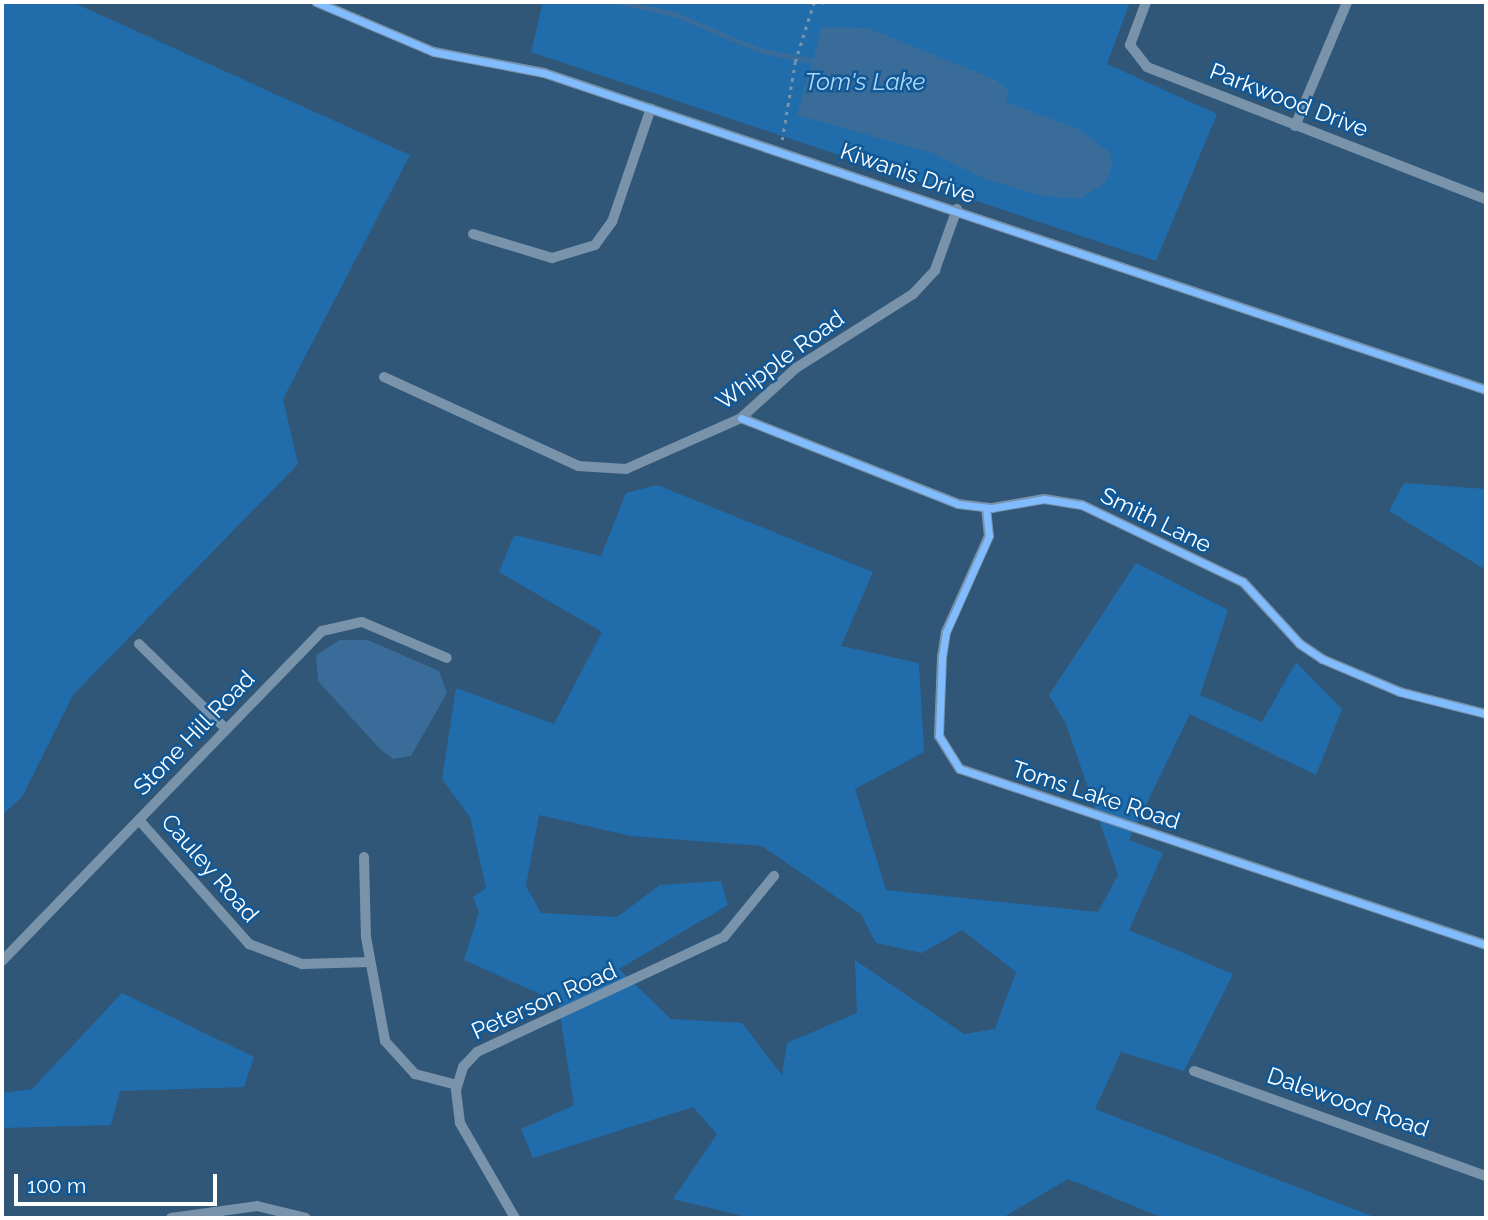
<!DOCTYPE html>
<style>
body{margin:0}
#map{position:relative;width:1488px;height:1220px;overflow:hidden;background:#305678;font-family:Raleway,sans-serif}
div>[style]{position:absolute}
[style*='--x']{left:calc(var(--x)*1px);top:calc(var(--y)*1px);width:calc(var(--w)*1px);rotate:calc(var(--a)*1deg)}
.green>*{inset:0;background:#216dac}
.water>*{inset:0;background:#3a6c99}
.stream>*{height:4.5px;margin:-2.25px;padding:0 2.25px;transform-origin:2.25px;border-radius:2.25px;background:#3a6c99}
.path>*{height:2.5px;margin-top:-1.25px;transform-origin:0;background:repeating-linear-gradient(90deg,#7993ab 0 3.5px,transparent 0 8.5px)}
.minor>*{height:10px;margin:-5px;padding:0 5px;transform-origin:5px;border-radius:5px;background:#7993ab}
.cycleway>*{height:7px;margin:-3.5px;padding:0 3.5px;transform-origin:3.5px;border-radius:3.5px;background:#80bcff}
span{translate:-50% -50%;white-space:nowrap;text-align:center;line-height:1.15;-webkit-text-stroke:5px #115897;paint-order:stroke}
.street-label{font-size:23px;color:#fff}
.water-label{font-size:24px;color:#add8fa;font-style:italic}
.frame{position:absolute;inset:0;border:4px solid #fff;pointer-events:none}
.scale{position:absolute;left:14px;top:1174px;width:203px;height:32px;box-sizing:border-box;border:4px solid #fff;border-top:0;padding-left:9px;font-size:21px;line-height:24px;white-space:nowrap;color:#fff;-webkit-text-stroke:5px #115897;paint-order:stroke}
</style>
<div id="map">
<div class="green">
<div style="clip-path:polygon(2px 2px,72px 2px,410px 155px,283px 399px,298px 464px,73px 695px,22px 797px,2px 815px)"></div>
<div style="clip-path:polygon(543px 2px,1130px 2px,1107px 64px,1217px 114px,1156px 261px,531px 52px)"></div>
<div style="clip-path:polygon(1404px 483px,1486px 489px,1486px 570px,1389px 511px)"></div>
<div style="clip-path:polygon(evenodd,657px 485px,873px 572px,841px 646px,919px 663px,924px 752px,855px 789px,886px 890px,1098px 912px,1118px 875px,1066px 724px,1049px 695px,1136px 563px,1228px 610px,1200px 695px,1262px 722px,1296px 662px,1342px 709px,1316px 775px,1190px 714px,1129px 840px,1163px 853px,1129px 930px,1233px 974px,1184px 1071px,1121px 1052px,1095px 1109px,1377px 1218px,1163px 1218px,1068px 1179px,1002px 1218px,751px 1218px,673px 1199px,717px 1134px,693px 1107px,533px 1158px,521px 1129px,574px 1105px,558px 1002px,464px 960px,479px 912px,473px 897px,486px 888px,470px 817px,442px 779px,456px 688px,554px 724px,602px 632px,499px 572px,514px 535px,601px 556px,626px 493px,657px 485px,539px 815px,631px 836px,762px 846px,861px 914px,876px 943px,922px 953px,962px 930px,1016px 972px,995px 1029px,964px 1034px,855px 960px,857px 1013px,787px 1043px,782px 1075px,742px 1023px,671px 1019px,619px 969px,728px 905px,721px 881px,660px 885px,617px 917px,541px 913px,526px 886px,539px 815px)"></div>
<div style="clip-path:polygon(122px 993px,254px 1057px,244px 1087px,120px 1091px,111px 1125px,2px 1128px,2px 1093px,32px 1089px)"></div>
</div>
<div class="water">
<div style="clip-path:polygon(822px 27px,868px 28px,996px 80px,1009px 91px,1006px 102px,1079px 129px,1110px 153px,1113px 166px,1105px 183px,1080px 199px,1043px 196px,987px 180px,932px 153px,797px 115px)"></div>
<div style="clip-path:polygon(340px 640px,368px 640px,439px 671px,447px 693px,411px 756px,393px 759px,380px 749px,318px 681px,316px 655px)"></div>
</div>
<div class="stream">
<div style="--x:620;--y:2;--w:56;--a:12.3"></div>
<div style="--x:675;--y:14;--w:91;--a:23.2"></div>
<div style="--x:759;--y:50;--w:54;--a:11.7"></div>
</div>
<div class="path">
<div style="--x:821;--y:2;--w:8;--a:14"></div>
<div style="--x:782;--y:140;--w:79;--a:-80.5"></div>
<div style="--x:795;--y:62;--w:63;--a:-72.4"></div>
</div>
<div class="minor">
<div style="--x:316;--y:2;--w:128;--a:23"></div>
<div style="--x:434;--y:52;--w:112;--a:10.8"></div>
<div style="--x:544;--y:73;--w:994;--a:18.6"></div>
<div style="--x:1146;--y:2;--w:46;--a:110.4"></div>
<div style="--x:1130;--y:45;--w:28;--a:52"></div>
<div style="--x:1147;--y:67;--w:364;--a:21.3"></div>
<div style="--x:1295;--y:126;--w:134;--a:-67.2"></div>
<div style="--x:473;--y:234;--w:83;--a:16.9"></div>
<div style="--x:552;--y:258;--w:45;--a:-16.8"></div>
<div style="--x:595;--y:245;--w:29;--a:-54"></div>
<div style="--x:612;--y:222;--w:120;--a:-71.1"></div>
<div style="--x:384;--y:377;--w:213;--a:24.6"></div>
<div style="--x:578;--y:466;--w:48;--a:3.6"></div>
<div style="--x:626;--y:469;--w:126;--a:-23.9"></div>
<div style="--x:741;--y:418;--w:74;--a:-42.3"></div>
<div style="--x:796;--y:368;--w:138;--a:-32.3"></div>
<div style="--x:913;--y:294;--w:33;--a:-47"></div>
<div style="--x:935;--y:270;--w:65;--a:-70.2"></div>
<div style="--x:741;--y:418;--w:233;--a:21.6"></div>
<div style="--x:958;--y:504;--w:34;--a:7"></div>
<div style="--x:992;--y:508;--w:53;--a:-9.8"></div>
<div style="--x:1044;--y:499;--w:38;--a:9"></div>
<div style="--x:1082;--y:505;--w:178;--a:25.6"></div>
<div style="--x:1243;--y:582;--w:84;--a:47.4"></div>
<div style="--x:1300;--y:644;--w:27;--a:34"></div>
<div style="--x:1322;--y:659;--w:85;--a:22.9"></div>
<div style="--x:1400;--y:692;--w:89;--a:14.3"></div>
<div style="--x:986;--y:508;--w:28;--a:84"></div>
<div style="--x:989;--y:536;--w:105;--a:114.1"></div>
<div style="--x:946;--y:632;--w:25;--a:99"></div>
<div style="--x:942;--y:657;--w:79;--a:92.2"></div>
<div style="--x:939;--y:736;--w:39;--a:58"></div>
<div style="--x:960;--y:769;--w:555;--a:18.5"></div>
<div style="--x:139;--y:644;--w:122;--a:44.3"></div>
<div style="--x:139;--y:820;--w:166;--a:48.4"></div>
<div style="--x:249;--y:944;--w:57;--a:20.7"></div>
<div style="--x:302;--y:964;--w:68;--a:-1.7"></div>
<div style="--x:364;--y:857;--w:80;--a:88.6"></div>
<div style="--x:366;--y:937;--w:106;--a:79.6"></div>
<div style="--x:385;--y:1041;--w:45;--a:47.7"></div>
<div style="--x:415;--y:1074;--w:43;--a:14.7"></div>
<div style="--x:2;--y:961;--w:460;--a:-45.9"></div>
<div style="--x:322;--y:631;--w:41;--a:-12.7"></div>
<div style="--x:362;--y:622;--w:92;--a:23"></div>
<div style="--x:1194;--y:1071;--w:310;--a:19.8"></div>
<div style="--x:171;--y:1218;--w:87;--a:-7.9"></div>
<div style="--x:257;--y:1206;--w:50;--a:13.8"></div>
<div style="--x:515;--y:1218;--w:110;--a:-120.1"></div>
<div style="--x:460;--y:1123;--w:33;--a:-97"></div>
<div style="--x:456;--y:1090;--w:24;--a:-73"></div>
<div style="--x:463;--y:1067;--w:21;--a:-47"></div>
<div style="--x:477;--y:1052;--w:272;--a:-25"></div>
<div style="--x:724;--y:937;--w:79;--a:-50.7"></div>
</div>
<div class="cycleway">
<div style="--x:316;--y:2;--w:128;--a:23"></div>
<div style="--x:434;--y:52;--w:112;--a:10.8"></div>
<div style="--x:544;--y:73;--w:994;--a:18.6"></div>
<div style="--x:741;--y:418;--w:233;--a:21.6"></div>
<div style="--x:958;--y:504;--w:34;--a:7"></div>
<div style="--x:992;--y:508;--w:53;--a:-9.8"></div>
<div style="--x:1044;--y:499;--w:38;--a:9"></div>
<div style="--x:1082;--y:505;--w:178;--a:25.6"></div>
<div style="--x:1243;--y:582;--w:84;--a:47.4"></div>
<div style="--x:1300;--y:644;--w:27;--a:34"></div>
<div style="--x:1322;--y:659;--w:85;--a:22.9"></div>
<div style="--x:1400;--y:692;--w:89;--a:14.3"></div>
<div style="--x:986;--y:508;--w:28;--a:84"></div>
<div style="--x:989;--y:536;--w:105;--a:114.1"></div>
<div style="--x:946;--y:632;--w:25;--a:99"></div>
<div style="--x:942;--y:657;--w:79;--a:92.2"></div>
<div style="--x:939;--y:736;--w:39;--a:58"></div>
<div style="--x:960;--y:769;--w:555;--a:18.5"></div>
</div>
<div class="street-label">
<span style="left:1289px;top:100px;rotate:21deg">Parkwood Drive</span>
<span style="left:908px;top:173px;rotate:19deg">Kiwanis Drive</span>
<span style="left:780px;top:360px;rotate:-36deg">Whipple Road</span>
<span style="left:1156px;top:520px;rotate:26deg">Smith Lane</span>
<span style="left:194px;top:733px;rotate:-46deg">Stone Hill Road</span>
<span style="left:1096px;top:795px;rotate:18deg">Toms Lake Road</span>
<span style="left:210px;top:868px;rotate:49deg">Cauley Road</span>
<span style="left:544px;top:1001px;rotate:-24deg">Peterson Road</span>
<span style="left:1348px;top:1102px;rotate:19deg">Dalewood Road</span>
</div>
<div class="water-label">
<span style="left:865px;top:82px">Tom's Lake</span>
</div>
<div class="frame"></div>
<div class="scale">100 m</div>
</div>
